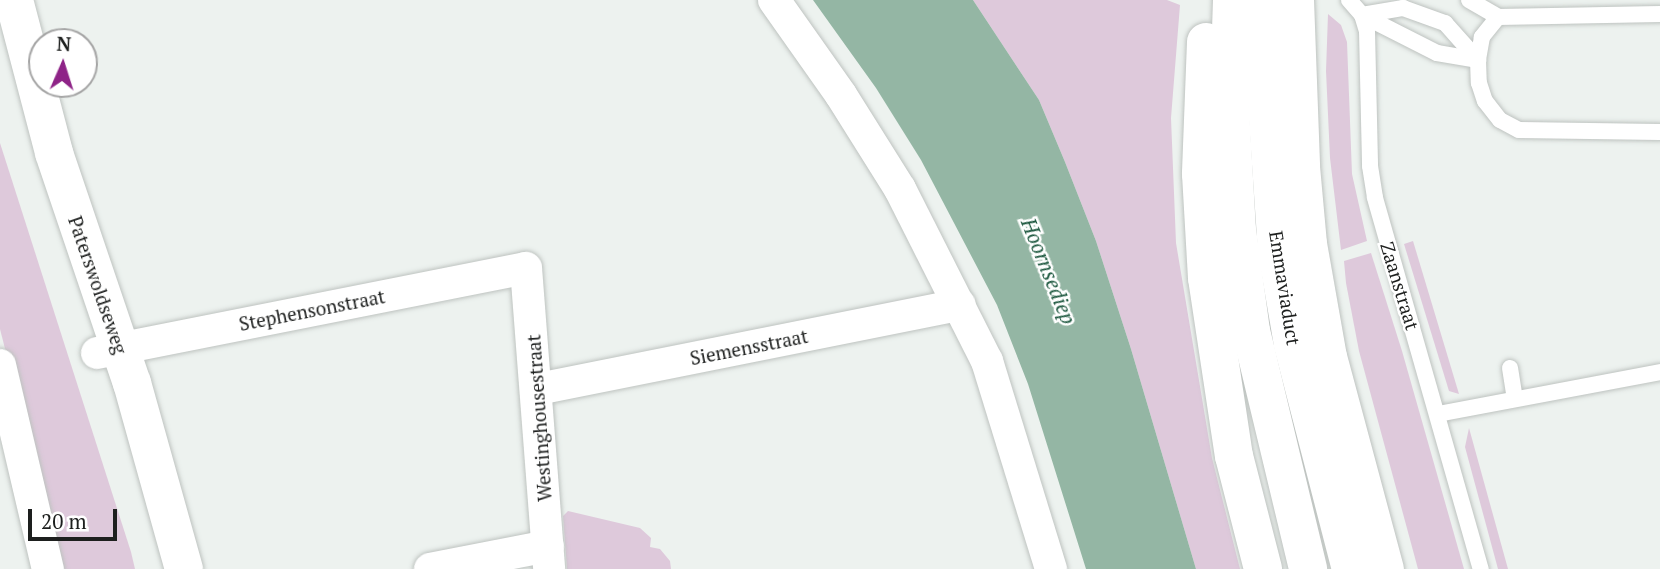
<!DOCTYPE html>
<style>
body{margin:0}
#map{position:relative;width:1660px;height:569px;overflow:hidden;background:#edf2ef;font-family:"PT Serif",serif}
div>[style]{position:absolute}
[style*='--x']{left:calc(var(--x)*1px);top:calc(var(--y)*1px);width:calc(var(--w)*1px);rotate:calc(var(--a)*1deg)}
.green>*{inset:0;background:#dec9db}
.water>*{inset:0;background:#94b6a4}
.roads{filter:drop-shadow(0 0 2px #bec3c0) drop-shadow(0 0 2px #bec3c0)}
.service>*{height:16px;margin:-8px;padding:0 8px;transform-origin:8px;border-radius:8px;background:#fff}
.minor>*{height:32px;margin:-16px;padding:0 16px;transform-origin:16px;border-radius:16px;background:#fff}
.secondary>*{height:38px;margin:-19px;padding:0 19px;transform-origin:19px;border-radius:19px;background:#fff}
span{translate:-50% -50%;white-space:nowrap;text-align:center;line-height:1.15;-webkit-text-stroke:5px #fff;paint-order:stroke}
.street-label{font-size:19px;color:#1d1f1e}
.water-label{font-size:21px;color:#1d583f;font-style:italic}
.north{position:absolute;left:28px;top:28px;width:70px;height:70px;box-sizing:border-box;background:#fff;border:2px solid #a5a5a5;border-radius:50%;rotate:3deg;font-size:19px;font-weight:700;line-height:28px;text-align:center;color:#1d1f1e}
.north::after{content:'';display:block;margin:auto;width:24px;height:32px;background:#8e2387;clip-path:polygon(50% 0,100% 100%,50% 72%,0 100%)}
.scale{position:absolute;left:28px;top:509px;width:89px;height:32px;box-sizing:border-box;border:4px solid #1d1f1e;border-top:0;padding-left:9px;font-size:21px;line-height:24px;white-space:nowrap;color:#1d1f1e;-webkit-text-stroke:5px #fff;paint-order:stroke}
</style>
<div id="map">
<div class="green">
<div style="clip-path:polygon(973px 0,1167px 0,1180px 5px,1171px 118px,1176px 243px,1212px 458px,1240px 569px,1196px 569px,1131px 349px,1096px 241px,1065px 162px,1039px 100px)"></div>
<div style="clip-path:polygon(1328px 14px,1341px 25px,1347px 42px,1352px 174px,1367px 241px,1341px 250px,1330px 158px,1326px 71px)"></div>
<div style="clip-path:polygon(0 143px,131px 552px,135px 569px,61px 569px,0 329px)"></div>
<div style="clip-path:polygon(1413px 241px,1459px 394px,1449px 391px,1404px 244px)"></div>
<div style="clip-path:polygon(1371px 253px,1402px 351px,1464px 569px,1418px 569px,1359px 351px,1346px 283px,1344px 261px)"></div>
<div style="clip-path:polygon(1469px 428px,1508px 569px,1498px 569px,1465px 447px)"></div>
<div style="clip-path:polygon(568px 511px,640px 528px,651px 538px,650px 547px,660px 549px,670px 561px,671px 569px,567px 569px,563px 516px)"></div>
</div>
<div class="water">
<div style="clip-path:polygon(813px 0,973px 0,1039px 100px,1065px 162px,1096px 241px,1131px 349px,1196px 569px,1086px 569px,1028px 384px,997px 305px,921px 160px,876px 88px)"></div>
</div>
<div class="roads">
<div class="service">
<div style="--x:1349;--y:0;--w:20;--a:49"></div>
<div style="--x:1362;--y:15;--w:17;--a:73"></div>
<div style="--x:1367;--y:31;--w:135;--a:88.7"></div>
<div style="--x:1370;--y:166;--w:32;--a:81"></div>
<div style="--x:1375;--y:198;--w:386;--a:74.1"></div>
<div style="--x:1469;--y:0;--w:34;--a:30"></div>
<div style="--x:1660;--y:14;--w:162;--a:178.9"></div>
<div style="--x:1498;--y:17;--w:26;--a:129"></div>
<div style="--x:1482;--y:37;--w:23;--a:100"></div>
<div style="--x:1478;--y:60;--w:23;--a:88"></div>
<div style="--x:1479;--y:83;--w:19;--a:72"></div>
<div style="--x:1485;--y:101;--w:24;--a:52"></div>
<div style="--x:1500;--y:120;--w:21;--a:28"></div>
<div style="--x:1519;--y:130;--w:141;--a:0.8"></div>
<div style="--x:1362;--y:15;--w:42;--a:-9.7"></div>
<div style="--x:1403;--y:8;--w:45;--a:19.7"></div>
<div style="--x:1445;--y:23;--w:50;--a:48.3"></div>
<div style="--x:1362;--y:15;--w:84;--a:26.9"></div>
<div style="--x:1437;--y:53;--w:42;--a:9.7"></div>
<div style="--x:1510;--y:368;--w:31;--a:81"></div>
<div style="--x:1438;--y:414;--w:226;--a:-10.7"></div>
</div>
<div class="minor">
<div style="--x:774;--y:0;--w:116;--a:54.8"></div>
<div style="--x:841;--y:95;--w:111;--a:57.9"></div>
<div style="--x:900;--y:189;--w:193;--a:63.2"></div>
<div style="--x:987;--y:361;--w:218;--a:72.9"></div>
<div style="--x:97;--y:353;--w:437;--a:-11.2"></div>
<div style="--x:526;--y:268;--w:302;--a:85.6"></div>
<div style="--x:0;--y:365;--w:210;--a:76.8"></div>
<div style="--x:538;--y:389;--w:430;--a:-11.3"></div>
<div style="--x:430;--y:569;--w:120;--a:-11"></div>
</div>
<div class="secondary">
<div style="--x:14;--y:0;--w:158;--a:75.3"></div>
<div style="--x:54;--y:153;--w:243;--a:71.3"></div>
<div style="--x:132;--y:383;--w:193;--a:74.4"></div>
<div style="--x:1232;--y:0;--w:92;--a:91.9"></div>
<div style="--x:1229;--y:92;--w:138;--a:86.7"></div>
<div style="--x:1237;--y:230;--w:102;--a:82.1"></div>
<div style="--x:1251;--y:331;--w:245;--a:76.5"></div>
<div style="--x:1266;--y:0;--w:90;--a:90"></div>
<div style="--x:1266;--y:90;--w:161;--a:86.1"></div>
<div style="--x:1277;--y:251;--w:95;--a:80.3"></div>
<div style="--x:1293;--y:345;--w:231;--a:75.5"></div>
<div style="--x:1295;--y:0;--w:167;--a:87.9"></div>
<div style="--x:1301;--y:167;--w:77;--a:84.8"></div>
<div style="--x:1308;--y:244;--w:115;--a:80"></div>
<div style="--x:1328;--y:357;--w:220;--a:75"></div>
<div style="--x:1206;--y:42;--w:132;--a:92.2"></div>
<div style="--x:1201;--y:174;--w:104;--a:86.7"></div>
<div style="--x:1207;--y:278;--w:180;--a:81.4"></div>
<div style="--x:1234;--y:456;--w:117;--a:75.6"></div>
</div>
</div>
<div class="street-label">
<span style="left:98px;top:285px;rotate:71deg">Paterswoldseweg</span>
<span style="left:1400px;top:286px;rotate:73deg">Zaanstraat</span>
<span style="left:1285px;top:288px;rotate:81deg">Emmaviaduct</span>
<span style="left:312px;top:310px;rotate:-11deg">Stephensonstraat</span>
<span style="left:749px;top:347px;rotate:-11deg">Siemensstraat</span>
<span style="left:539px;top:418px;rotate:-94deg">Westinghousestraat</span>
</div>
<div class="water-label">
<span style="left:1049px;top:271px;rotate:68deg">Hoornsediep</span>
</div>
<div class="north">N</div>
<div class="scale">20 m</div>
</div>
